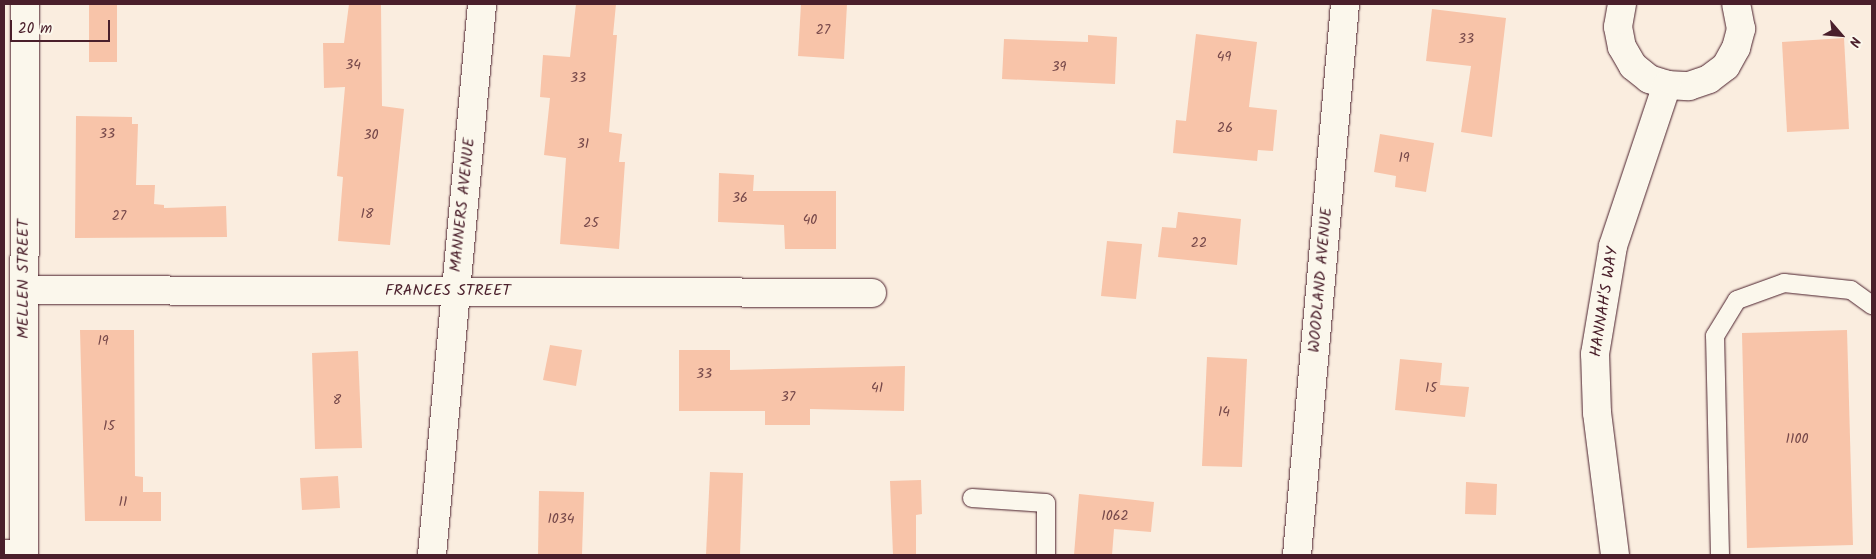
<!DOCTYPE html>
<style>
body{margin:0}
#map{position:relative;width:1876px;height:559px;overflow:hidden;background:#faeddf;font-family:Kalam,sans-serif}
div>[style]{position:absolute}
[style*='--x']{left:calc(var(--x)*1px);top:calc(var(--y)*1px);width:calc(var(--w)*1px);rotate:calc(var(--a)*1deg)}
.building>*{inset:0;background:#f8c4a9}
.roads{filter:drop-shadow(0 0 1px #4a1f2b) drop-shadow(0 0 1px #4a1f2b)}
.service>*{height:18px;margin:-9px;padding:0 9px;transform-origin:9px;border-radius:9px;background:#fbf7ec}
.minor>*{height:28px;margin:-14px;padding:0 14px;transform-origin:14px;border-radius:14px;background:#fbf7ec}
span{translate:-50% -50%;white-space:nowrap;text-align:center;line-height:1.15;-webkit-text-stroke:4px #fbf7ec;paint-order:stroke}
.number-label{font-size:14px;color:#76484a}
.number-label span{-webkit-text-stroke-width:0}
.street-label{font-size:16px;color:#4a1f2b}
.frame{position:absolute;inset:0;border:5px solid #4a1f2b;pointer-events:none}
.north{position:absolute;left:1816px;top:10px;width:50px;height:50px;-webkit-text-stroke:4px #fbf7ec;paint-order:stroke;rotate:117deg;font-size:14px;font-weight:700;line-height:20px;text-align:center;color:#4a1f2b}
.north::after{content:'';display:block;margin:auto;width:18px;height:22px;background:#4a1f2b;clip-path:polygon(50% 0,100% 100%,50% 72%,0 100%)}
.scale{position:absolute;left:10px;top:20px;width:100px;height:22px;box-sizing:border-box;border:2px solid #4a1f2b;border-top:0;padding-left:6px;font-size:15px;line-height:18px;white-space:nowrap;color:#4a1f2b;-webkit-text-stroke:4px #fbf7ec;paint-order:stroke}
</style>
<div id="map">
<div class="building">
<div style="clip-path:polygon(89px 4px,117px 4px,117px 62px,89px 62px)"></div>
<div style="clip-path:polygon(349px 4px,381px 4px,382px 106px,404px 109px,390px 245px,338px 241px,343px 177px,337px 176px,345px 87px,324px 88px,323px 43px,344px 43px)"></div>
<div style="clip-path:polygon(576px 4px,616px 4px,613px 35px,617px 35px,609px 132px,622px 134px,619px 162px,625px 162px,619px 249px,560px 244px,566px 158px,544px 155px,550px 98px,540px 97px,543px 55px,570px 57px)"></div>
<div style="clip-path:polygon(801px 4px,847px 4px,844px 59px,798px 56px)"></div>
<div style="clip-path:polygon(1432px 9px,1506px 18px,1492px 137px,1461px 132px,1471px 66px,1426px 61px)"></div>
<div style="clip-path:polygon(1196px 34px,1257px 42px,1249px 107px,1277px 110px,1273px 151px,1258px 150px,1257px 161px,1173px 153px,1176px 120px,1186px 121px)"></div>
<div style="clip-path:polygon(1088px 35px,1117px 37px,1115px 84px,1002px 79px,1004px 39px,1088px 42px)"></div>
<div style="clip-path:polygon(1844px 38px,1849px 129px,1787px 132px,1782px 42px)"></div>
<div style="clip-path:polygon(76px 116px,132px 117px,132px 124px,138px 124px,136px 185px,155px 185px,154px 204px,164px 205px,164px 208px,226px 206px,227px 237px,75px 238px)"></div>
<div style="clip-path:polygon(1380px 134px,1434px 143px,1426px 192px,1395px 187px,1396px 176px,1374px 172px)"></div>
<div style="clip-path:polygon(719px 173px,754px 175px,753px 191px,836px 191px,836px 249px,785px 249px,784px 225px,718px 222px)"></div>
<div style="clip-path:polygon(1178px 212px,1241px 219px,1237px 265px,1158px 257px,1162px 227px,1176px 228px)"></div>
<div style="clip-path:polygon(1107px 241px,1142px 244px,1136px 299px,1101px 296px)"></div>
<div style="clip-path:polygon(80px 330px,134px 330px,135px 476px,143px 477px,143px 492px,161px 492px,161px 521px,85px 521px)"></div>
<div style="clip-path:polygon(1847px 330px,1853px 545px,1747px 548px,1742px 333px)"></div>
<div style="clip-path:polygon(550px 345px,582px 350px,576px 386px,543px 380px)"></div>
<div style="clip-path:polygon(679px 350px,730px 350px,730px 370px,905px 366px,904px 411px,810px 409px,810px 425px,765px 425px,765px 411px,679px 411px)"></div>
<div style="clip-path:polygon(358px 351px,362px 448px,315px 449px,312px 353px)"></div>
<div style="clip-path:polygon(1207px 357px,1247px 359px,1242px 467px,1202px 466px)"></div>
<div style="clip-path:polygon(1400px 359px,1442px 363px,1440px 385px,1469px 387px,1465px 417px,1395px 410px)"></div>
<div style="clip-path:polygon(710px 472px,743px 473px,740px 555px,706px 555px)"></div>
<div style="clip-path:polygon(338px 476px,340px 508px,302px 510px,300px 478px)"></div>
<div style="clip-path:polygon(921px 480px,922px 514px,916px 515px,916px 555px,893px 555px,890px 481px)"></div>
<div style="clip-path:polygon(1466px 482px,1497px 484px,1496px 515px,1465px 514px)"></div>
<div style="clip-path:polygon(539px 491px,584px 492px,582px 555px,538px 555px)"></div>
<div style="clip-path:polygon(1079px 494px,1154px 502px,1151px 532px,1114px 529px,1112px 555px,1074px 555px)"></div>
</div>
<div class="roads">
<div class="service">
<div style="--x:972;--y:498;--w:74;--a:3.9"></div>
<div style="--x:1046;--y:503;--w:52;--a:90"></div>
<div style="--x:4;--y:549;--w:20;--a:0"></div>
<div style="--x:1720;--y:555;--w:219;--a:-91.3"></div>
<div style="--x:1715;--y:336;--w:42;--a:-58.6"></div>
<div style="--x:1737;--y:300;--w:50;--a:-19.9"></div>
<div style="--x:1784;--y:283;--w:67;--a:6"></div>
<div style="--x:1851;--y:290;--w:26;--a:36"></div>
</div>
<div class="minor">
<div style="--x:1622;--y:4;--w:23;--a:100"></div>
<div style="--x:1618;--y:27;--w:20;--a:79"></div>
<div style="--x:1622;--y:47;--w:22;--a:60"></div>
<div style="--x:1633;--y:66;--w:21;--a:39"></div>
<div style="--x:1649;--y:79;--w:19;--a:18"></div>
<div style="--x:1667;--y:85;--w:22;--a:3"></div>
<div style="--x:1689;--y:86;--w:21;--a:-19"></div>
<div style="--x:1709;--y:79;--w:21;--a:-37"></div>
<div style="--x:1726;--y:66;--w:21;--a:-61"></div>
<div style="--x:1736;--y:48;--w:20;--a:-75"></div>
<div style="--x:1741;--y:29;--w:25;--a:-101"></div>
<div style="--x:24;--y:290;--w:848;--a:0.2"></div>
<div style="--x:24;--y:555;--w:551;--a:-89.9"></div>
<div style="--x:432;--y:555;--w:553;--a:-84.81"></div>
<div style="--x:1297;--y:555;--w:553;--a:-85.02"></div>
<div style="--x:1615;--y:555;--w:143;--a:-97.2"></div>
<div style="--x:1597;--y:413;--w:59;--a:-91.9"></div>
<div style="--x:1595;--y:354;--w:109;--a:-80.5"></div>
<div style="--x:1613;--y:246;--w:170;--a:-71.5"></div>
</div>
</div>
<div class="number-label">
<span style="left:823px;top:30px">27</span>
<span style="left:1466px;top:39px">33</span>
<span style="left:1224px;top:57px">49</span>
<span style="left:353px;top:65px">34</span>
<span style="left:1059px;top:67px">39</span>
<span style="left:578px;top:78px">33</span>
<span style="left:1225px;top:128px">26</span>
<span style="left:107px;top:134px">33</span>
<span style="left:371px;top:135px">30</span>
<span style="left:583px;top:144px">31</span>
<span style="left:1404px;top:158px">19</span>
<span style="left:740px;top:198px">36</span>
<span style="left:367px;top:214px">18</span>
<span style="left:119px;top:216px">27</span>
<span style="left:810px;top:220px">40</span>
<span style="left:591px;top:223px">25</span>
<span style="left:1199px;top:243px">22</span>
<span style="left:103px;top:341px">19</span>
<span style="left:704px;top:374px">33</span>
<span style="left:877px;top:388px">41</span>
<span style="left:1431px;top:388px">15</span>
<span style="left:788px;top:397px">37</span>
<span style="left:337px;top:400px">8</span>
<span style="left:1224px;top:412px">14</span>
<span style="left:109px;top:426px">15</span>
<span style="left:1797px;top:439px">1100</span>
<span style="left:123px;top:502px">11</span>
<span style="left:1115px;top:516px">1062</span>
<span style="left:561px;top:519px">1034</span>
</div>
<div class="street-label">
<span style="left:463px;top:205px;rotate:-84deg">MANNERS AVENUE</span>
<span style="left:24px;top:279px;rotate:-90deg">MELLEN STREET</span>
<span style="left:1321px;top:280px;rotate:-85deg">WOODLAND AVENUE</span>
<span style="left:448px;top:291px">FRANCES STREET</span>
<span style="left:1605px;top:302px;rotate:-81deg">HANNAH'S WAY</span>
</div>
<div class="frame"></div>
<div class="north">N</div>
<div class="scale">20 m</div>
</div>
